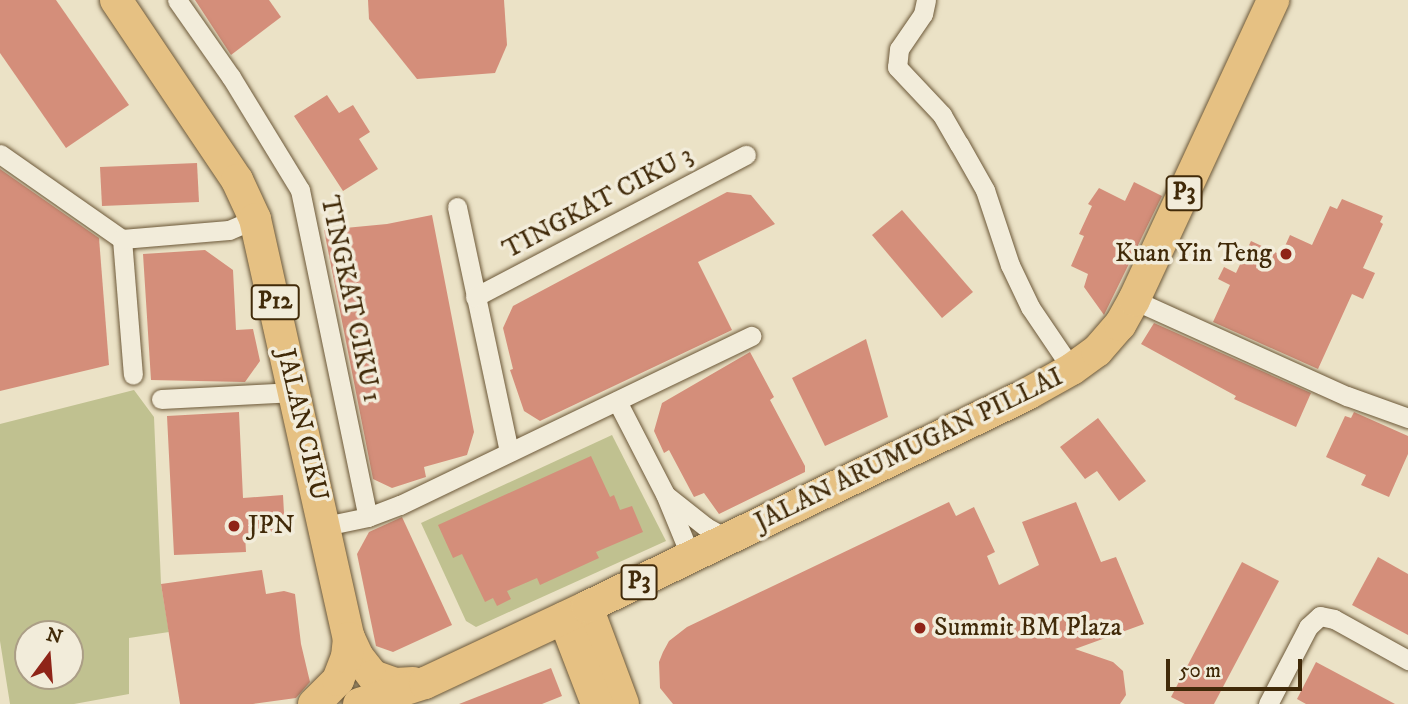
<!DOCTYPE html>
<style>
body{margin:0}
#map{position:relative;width:1408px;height:704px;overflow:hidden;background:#ebe2c6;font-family:"IM FELL DW Pica",serif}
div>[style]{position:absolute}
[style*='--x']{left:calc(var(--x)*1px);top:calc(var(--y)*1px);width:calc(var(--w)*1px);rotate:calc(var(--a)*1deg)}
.green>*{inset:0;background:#c0c190}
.building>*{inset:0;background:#d48e7a}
.roads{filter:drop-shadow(0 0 2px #6c5838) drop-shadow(0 0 2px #6c5838)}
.minor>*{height:19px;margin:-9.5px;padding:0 9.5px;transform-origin:9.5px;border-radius:9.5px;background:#f2ecda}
.primary>*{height:32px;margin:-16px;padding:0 16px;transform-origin:16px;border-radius:16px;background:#e6c183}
.dots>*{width:19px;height:19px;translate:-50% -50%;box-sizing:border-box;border:4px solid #f2ecda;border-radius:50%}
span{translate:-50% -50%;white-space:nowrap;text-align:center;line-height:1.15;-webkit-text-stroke:7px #f2ecda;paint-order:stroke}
.shield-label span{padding:2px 5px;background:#f2ecda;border:2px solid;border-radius:5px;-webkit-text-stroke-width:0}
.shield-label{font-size:24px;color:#412a09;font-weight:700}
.street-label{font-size:26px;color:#412a09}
.poi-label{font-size:26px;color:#412a09}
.right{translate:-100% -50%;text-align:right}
.left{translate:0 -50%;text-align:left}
.north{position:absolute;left:14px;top:620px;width:70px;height:70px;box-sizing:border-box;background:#f2ecda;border:2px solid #ab9e86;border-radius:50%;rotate:16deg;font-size:19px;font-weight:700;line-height:28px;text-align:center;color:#412a09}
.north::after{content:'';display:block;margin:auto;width:24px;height:32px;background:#8f2418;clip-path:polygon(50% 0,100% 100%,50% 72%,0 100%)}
.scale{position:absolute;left:1166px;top:659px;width:136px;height:32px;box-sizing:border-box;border:4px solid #412a09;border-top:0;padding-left:9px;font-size:21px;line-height:24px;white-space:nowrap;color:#412a09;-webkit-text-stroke:5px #f2ecda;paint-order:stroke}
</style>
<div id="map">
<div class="green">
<div style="clip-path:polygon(evenodd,134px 390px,154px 417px,161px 584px,169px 632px,129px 638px,129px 694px,74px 704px,10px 704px,0 641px,0 424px,134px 390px,70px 634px,70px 676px,28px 676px,28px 634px,70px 634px)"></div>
<div style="clip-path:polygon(612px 435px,666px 541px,476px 627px,466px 621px,421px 523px)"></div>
</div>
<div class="building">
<div style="clip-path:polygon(0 0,56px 0,129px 105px,66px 148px,0 53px)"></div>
<div style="clip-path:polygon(195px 0,269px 0,281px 17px,231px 55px)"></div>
<div style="clip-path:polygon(368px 0,504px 0,507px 45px,495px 73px,417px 79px,369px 19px)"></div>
<div style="clip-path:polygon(327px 95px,339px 113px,353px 105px,370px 132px,359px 139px,378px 169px,343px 191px,294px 116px)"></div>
<div style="clip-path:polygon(197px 163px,199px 202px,102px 206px,100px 167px)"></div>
<div style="clip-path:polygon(0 169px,99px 238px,109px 365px,0 391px)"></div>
<div style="clip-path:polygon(1134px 182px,1162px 196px,1104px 315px,1084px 287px,1088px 274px,1071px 266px,1084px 236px,1079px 234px,1092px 206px,1088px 204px,1099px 188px,1125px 201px)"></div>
<div style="clip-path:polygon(727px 192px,751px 195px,775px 224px,698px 262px,732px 330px,540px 421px,524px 411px,510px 370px,513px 369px,503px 328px,513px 306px)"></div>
<div style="clip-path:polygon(1342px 199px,1383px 216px,1380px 222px,1383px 224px,1363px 268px,1375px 273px,1363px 299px,1352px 294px,1318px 369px,1213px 322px,1230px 285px,1218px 279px,1224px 267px,1236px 273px,1251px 241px,1281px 255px,1290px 235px,1312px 245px,1330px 206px,1337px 209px)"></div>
<div style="clip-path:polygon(902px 210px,973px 292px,942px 318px,872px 235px)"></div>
<div style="clip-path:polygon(432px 215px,474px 432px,467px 455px,424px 467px,426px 477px,392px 488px,373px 479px,324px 230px,387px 224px)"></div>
<div style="clip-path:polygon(205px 250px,233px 270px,236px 330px,253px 329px,260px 361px,245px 382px,151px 380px,143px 254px)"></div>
<div style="clip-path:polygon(1154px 323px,1311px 393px,1296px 427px,1234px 399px,1236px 396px,1141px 344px)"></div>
<div style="clip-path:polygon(866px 339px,888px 417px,825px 446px,792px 378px)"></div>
<div style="clip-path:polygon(750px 352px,774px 397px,770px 400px,805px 466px,805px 472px,719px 514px,704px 493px,694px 497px,669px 450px,664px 453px,654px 431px,662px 403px)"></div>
<div style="clip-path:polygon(239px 412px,243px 498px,283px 495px,285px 531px,245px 534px,246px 552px,174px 555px,167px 416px)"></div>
<div style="clip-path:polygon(1354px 412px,1408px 436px,1408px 454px,1389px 497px,1361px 485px,1366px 475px,1326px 457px,1345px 416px,1351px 418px)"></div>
<div style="clip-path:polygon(1098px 418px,1146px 481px,1119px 501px,1097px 471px,1085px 479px,1060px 447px)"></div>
<div style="clip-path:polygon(591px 456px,610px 497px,614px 495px,620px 510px,632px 506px,643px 532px,596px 552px,599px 558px,540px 585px,537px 578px,507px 591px,511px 599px,497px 606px,493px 598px,485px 602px,462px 554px,453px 558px,438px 525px)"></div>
<div style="clip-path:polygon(949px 502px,956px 516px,974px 507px,995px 552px,987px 556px,999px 585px,1039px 565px,1022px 522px,1076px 502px,1101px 562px,1116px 557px,1144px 624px,1075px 649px,1113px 662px,1123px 671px,1126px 695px,1120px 704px,673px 704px,660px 688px,659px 662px,663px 652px,669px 641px,687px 627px)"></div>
<div style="clip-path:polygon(402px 517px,452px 625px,393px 652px,376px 646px,357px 554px,369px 532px)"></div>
<div style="clip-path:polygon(1378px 557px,1408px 574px,1408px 635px,1352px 605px)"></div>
<div style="clip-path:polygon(1242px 562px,1279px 581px,1214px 704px,1185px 704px,1171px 697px)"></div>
<div style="clip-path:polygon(262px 570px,266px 594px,284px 591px,295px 594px,301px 644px,310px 682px,296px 698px,253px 704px,180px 704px,161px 584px)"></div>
<div style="clip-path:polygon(1316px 662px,1395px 704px,1306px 704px,1297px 699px)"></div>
<div style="clip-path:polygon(551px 668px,562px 696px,542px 704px,459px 704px)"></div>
</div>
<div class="roads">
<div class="minor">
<div style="--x:177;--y:0;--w:94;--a:55"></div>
<div style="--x:231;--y:77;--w:132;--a:58.6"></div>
<div style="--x:300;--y:190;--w:334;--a:78.3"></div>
<div style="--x:926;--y:0;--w:14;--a:102"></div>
<div style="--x:923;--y:14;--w:42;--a:124.4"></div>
<div style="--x:899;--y:49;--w:18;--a:96"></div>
<div style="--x:897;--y:67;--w:66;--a:46.8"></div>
<div style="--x:942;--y:115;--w:34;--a:60"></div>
<div style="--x:959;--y:144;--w:53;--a:60.5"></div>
<div style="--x:985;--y:190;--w:79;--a:71.6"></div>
<div style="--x:1010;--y:265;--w:47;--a:64.5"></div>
<div style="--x:1030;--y:307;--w:75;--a:55.9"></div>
<div style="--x:0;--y:154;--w:149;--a:34.9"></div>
<div style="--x:457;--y:207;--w:250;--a:78"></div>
<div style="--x:122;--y:239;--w:136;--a:85.4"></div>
<div style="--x:122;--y:239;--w:107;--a:-4.8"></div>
<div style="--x:229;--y:230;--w:28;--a:-23"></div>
<div style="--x:475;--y:297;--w:306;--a:-27.7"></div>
<div style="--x:1134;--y:300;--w:234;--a:24.3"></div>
<div style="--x:1347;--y:396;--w:65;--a:19.8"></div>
<div style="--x:161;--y:399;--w:134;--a:-3"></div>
<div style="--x:617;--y:401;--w:105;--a:62.7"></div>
<div style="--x:665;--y:494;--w:68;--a:67.6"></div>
<div style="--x:668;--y:497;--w:48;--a:38.3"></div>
<div style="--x:706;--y:527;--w:25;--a:29"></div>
<div style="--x:325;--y:526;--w:44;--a:-11.8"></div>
<div style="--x:368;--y:517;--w:34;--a:-21"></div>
<div style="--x:400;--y:505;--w:390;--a:-25.7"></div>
<div style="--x:1268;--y:704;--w:87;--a:-62.5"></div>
<div style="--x:1308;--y:627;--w:16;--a:-43"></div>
<div style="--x:1320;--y:616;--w:14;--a:12"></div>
<div style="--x:1334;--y:619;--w:85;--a:29"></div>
</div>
<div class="primary">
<div style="--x:116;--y:0;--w:217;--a:56.1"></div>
<div style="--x:237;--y:180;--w:43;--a:65.2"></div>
<div style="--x:255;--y:219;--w:429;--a:77.4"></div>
<div style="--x:349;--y:638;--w:21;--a:65"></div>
<div style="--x:358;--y:657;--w:24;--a:52"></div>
<div style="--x:373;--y:676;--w:23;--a:20"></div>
<div style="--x:395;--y:684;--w:18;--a:-3"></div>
<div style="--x:587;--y:607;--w:103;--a:69.6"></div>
<div style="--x:564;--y:618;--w:92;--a:69"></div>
<div style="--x:314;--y:704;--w:34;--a:-45"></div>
<div style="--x:338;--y:680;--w:25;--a:-69"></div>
<div style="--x:347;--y:657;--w:19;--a:-84"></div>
<div style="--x:359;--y:704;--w:69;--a:-17.7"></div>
<div style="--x:425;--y:683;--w:179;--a:-25.1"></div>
<div style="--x:587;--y:607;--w:491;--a:-25.8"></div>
<div style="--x:1029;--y:393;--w:49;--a:-29.2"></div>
<div style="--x:1072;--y:369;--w:31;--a:-36"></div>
<div style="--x:1097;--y:351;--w:35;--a:-49"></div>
<div style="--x:1120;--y:325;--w:29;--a:-61"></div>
<div style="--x:1134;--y:300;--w:331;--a:-65.1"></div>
</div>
</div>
<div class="dots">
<div style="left:1286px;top:254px;background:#8f2418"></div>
<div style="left:234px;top:526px;background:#8f2418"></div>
<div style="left:920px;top:628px;background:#8f2418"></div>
</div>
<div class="shield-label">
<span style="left:1184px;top:193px">P3</span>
<span style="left:275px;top:302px">P12</span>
<span style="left:639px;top:582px">P3</span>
</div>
<div class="street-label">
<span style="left:598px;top:203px;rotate:-28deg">TINGKAT CIKU 3</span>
<span style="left:350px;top:299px;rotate:78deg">TINGKAT CIKU 1</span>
<span style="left:302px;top:425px;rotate:77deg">JALAN CIKU</span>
<span style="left:909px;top:450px;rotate:-26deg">JALAN ARUMUGAN PILLAI</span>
</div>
<div class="poi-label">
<span class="right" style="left:1272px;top:254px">Kuan Yin Teng</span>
<span class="left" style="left:248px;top:526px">JPN</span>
<span class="left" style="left:934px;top:628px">Summit BM Plaza</span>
</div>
<div class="north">N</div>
<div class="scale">50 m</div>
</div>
